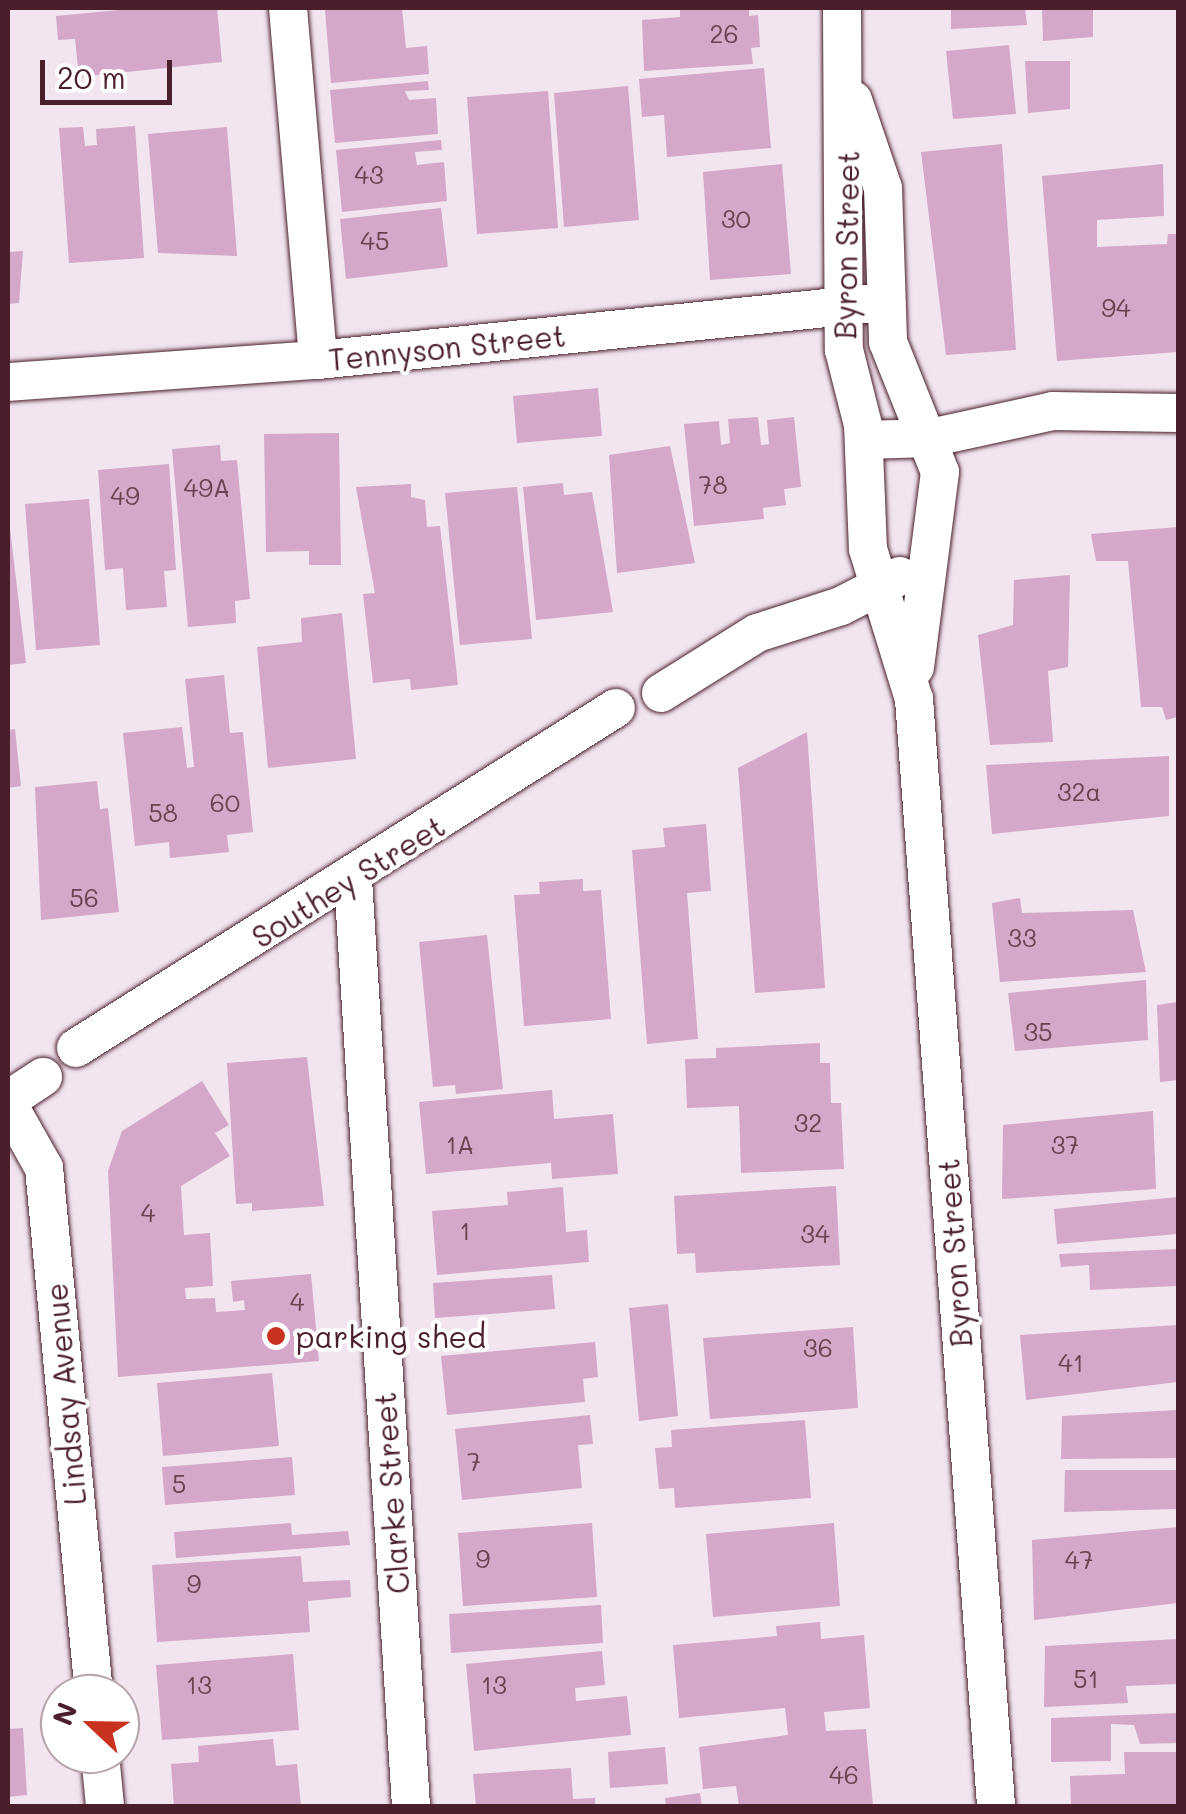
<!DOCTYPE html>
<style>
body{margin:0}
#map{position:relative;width:1186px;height:1814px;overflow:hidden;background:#f2e5ef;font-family:Mali,sans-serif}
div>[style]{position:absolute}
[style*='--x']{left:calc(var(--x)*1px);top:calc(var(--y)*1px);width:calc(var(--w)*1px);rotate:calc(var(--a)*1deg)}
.building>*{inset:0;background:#d5a7c9}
.roads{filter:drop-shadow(0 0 2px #4a1f2b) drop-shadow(0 0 2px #4a1f2b)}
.minor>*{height:38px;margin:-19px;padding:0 19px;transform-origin:19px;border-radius:19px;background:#fff}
.dots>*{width:28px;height:28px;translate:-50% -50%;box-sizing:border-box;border:5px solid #fff;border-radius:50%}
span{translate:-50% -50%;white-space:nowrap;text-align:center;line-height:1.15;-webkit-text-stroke:8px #fff;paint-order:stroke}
.number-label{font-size:25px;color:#6d4152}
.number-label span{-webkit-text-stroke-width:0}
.street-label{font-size:30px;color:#4a1f2b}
.poi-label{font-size:30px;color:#4a1f2b}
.left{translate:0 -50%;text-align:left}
.frame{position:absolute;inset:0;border:10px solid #4a1f2b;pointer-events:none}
.north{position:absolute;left:40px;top:1674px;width:100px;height:100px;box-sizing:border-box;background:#fff;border:2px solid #b7a5aa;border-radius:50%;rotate:292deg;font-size:28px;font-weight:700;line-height:40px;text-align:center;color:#4a1f2b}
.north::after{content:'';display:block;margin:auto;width:35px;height:45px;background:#c8321e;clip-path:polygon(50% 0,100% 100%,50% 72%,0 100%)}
.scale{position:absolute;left:40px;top:60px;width:132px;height:45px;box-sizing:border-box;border:5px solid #4a1f2b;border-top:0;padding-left:12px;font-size:30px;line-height:35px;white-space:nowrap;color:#4a1f2b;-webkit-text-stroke:8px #fff;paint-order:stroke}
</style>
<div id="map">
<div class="building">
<div style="clip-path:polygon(140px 8px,217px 8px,222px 62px,79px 77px,75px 39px,58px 40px,56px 16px)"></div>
<div style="clip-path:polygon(348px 8px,402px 8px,406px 48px,427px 46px,429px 74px,331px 83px,325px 10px)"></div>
<div style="clip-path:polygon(680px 8px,749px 8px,749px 16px,758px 15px,760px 47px,751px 48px,753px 64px,644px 71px,642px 20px,680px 17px)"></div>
<div style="clip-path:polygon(951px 8px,1025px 8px,1027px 25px,951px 29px)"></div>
<div style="clip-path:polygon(1042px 8px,1093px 8px,1093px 37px,1043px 41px)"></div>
<div style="clip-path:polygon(1009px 45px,1016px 114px,953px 119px,946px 51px)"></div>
<div style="clip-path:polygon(1025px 61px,1070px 61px,1070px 109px,1028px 113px)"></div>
<div style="clip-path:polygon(764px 68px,771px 148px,667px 157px,664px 115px,642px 117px,639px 79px)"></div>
<div style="clip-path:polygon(428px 81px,429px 90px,405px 91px,409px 100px,436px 98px,438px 134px,335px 143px,330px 90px)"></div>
<div style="clip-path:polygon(628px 86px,639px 220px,564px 227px,554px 93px)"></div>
<div style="clip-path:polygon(548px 91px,558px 228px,477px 234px,467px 97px)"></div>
<div style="clip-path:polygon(135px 126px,144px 258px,69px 263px,59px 128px,83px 127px,85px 146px,97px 145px,96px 129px)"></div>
<div style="clip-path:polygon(227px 127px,237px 256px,158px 253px,148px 134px)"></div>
<div style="clip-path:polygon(441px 140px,442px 150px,415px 152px,417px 165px,444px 162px,447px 201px,342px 212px,336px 150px)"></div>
<div style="clip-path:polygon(1002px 144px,1016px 350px,946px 355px,921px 152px)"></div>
<div style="clip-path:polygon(782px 164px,791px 274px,710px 280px,703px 172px)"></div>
<div style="clip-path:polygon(1163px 164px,1164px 216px,1097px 220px,1097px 247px,1167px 244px,1168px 234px,1178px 234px,1178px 352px,1057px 361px,1042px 176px)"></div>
<div style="clip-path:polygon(441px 208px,448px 267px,346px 279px,340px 219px)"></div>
<div style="clip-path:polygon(23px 251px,19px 303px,8px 304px,8px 252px)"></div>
<div style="clip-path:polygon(598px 388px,602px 436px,517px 443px,513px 396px)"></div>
<div style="clip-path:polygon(758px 417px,761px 445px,769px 444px,767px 420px,794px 417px,801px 487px,784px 489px,786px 505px,763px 508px,764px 519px,694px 526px,684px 424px,719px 421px,721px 445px,730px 443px,728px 419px)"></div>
<div style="clip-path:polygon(339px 433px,341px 565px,309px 565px,309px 551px,266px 552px,264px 434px)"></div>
<div style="clip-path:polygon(220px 445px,221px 461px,237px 460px,250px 599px,235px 601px,236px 623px,188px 627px,172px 449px)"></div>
<div style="clip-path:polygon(670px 446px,695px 563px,617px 573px,609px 455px)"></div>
<div style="clip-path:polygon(169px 464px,176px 570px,164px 571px,167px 607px,126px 610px,123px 568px,105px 570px,98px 470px)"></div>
<div style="clip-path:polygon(563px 483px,564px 495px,592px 492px,613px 612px,536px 620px,523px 487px)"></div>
<div style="clip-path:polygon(411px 484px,411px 497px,425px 500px,427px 527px,440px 526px,458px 685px,411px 690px,410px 679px,373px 683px,363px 594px,375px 593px,356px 487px)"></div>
<div style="clip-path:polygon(517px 487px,532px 639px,460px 645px,445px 493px)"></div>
<div style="clip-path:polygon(89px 499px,100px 645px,36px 650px,25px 504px)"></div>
<div style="clip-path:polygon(8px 512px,26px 663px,8px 665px)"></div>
<div style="clip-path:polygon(1178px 527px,1178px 717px,1166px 720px,1162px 707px,1141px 707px,1128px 561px,1096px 561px,1091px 534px)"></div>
<div style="clip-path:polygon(1070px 575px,1068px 667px,1048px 671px,1053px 742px,990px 745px,978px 635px,1013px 625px,1014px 580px)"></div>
<div style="clip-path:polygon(342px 613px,356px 759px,268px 768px,257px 647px,302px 642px,301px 618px)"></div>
<div style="clip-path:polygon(224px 675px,230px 733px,243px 732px,253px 832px,227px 835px,229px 852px,170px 858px,169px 842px,135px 846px,123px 733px,182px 727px,187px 768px,194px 767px,185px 679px)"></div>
<div style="clip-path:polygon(15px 729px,21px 786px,8px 788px,8px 730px)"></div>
<div style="clip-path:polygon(807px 732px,825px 988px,755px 993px,738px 768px)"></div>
<div style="clip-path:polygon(1169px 756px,1169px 816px,992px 834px,986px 765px)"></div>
<div style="clip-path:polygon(97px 781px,100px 809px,108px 808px,119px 912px,41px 920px,35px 787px)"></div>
<div style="clip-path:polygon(706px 824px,711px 891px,687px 893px,698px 1039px,647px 1044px,632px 850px,665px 847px,663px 828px)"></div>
<div style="clip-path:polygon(583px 879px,583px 891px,601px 890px,611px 1019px,524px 1026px,514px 895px,540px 894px,539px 882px)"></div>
<div style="clip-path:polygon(1020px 898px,1022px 913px,1133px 910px,1146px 972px,1000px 982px,992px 903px)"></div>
<div style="clip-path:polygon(487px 935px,503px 1089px,456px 1094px,455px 1085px,433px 1087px,419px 942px)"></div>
<div style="clip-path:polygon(1146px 980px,1148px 1040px,1015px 1051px,1008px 993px)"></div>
<div style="clip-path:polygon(1178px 1002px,1178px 1080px,1160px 1082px,1157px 1005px)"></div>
<div style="clip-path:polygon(820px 1043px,820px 1063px,830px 1063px,831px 1103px,841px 1103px,844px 1169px,741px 1173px,739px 1106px,687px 1108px,685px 1059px,716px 1058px,716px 1048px)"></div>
<div style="clip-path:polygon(307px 1057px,324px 1206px,252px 1211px,252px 1203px,236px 1204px,227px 1063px)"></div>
<div style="clip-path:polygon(202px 1081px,229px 1125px,215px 1133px,230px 1156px,181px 1186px,184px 1235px,210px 1233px,213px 1286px,185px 1288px,186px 1299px,215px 1298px,216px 1312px,245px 1310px,244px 1300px,233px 1302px,231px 1281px,311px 1274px,319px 1361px,118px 1377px,108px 1171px,122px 1131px)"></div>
<div style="clip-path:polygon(552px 1090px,554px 1119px,613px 1114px,618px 1174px,552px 1179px,551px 1163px,426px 1174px,419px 1102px)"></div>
<div style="clip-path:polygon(1153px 1111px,1156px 1189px,1002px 1199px,1003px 1125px)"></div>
<div style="clip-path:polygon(836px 1186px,840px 1265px,696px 1273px,695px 1253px,677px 1254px,674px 1196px)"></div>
<div style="clip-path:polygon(563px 1187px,566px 1232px,587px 1230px,589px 1262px,437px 1275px,432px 1211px,508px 1205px,507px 1192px)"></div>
<div style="clip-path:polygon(1178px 1197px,1178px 1234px,1057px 1244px,1054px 1209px)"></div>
<div style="clip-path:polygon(1178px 1249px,1178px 1286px,1090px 1290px,1089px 1265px,1061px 1267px,1059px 1254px)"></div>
<div style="clip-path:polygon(552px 1275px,555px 1309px,435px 1318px,433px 1283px)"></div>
<div style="clip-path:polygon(668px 1304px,678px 1416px,639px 1421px,629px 1308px)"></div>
<div style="clip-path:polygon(1178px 1325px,1178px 1382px,1026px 1400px,1020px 1335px)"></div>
<div style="clip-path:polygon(853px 1327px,858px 1408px,710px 1419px,703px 1338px)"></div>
<div style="clip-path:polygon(595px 1342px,598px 1377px,583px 1379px,585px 1402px,447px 1415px,441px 1356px)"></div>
<div style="clip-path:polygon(272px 1373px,279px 1446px,163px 1456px,157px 1383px)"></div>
<div style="clip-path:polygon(1178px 1410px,1178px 1458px,1061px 1459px,1062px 1416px)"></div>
<div style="clip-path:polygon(590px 1415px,593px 1444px,578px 1445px,582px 1488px,462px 1500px,455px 1429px)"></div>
<div style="clip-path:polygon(805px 1420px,811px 1498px,675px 1508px,674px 1488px,659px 1489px,655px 1448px,672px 1447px,671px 1430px)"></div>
<div style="clip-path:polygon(292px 1457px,295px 1495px,165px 1505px,162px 1467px)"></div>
<div style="clip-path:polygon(1065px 1470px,1178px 1470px,1178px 1509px,1064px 1512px)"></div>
<div style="clip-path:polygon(291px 1523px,292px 1535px,348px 1531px,350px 1545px,176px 1558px,174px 1532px)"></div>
<div style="clip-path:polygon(592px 1523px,597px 1597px,463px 1606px,458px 1533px)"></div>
<div style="clip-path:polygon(834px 1523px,840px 1606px,713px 1617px,706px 1534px)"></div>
<div style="clip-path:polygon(1178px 1527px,1178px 1603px,1034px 1620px,1032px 1540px)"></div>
<div style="clip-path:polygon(301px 1556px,303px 1582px,350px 1580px,351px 1597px,308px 1601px,310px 1632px,157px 1642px,152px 1565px)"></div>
<div style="clip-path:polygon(601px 1605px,603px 1643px,451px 1653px,449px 1614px)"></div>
<div style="clip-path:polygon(820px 1622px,821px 1639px,864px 1635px,870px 1708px,824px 1712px,826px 1731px,866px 1729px,873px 1806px,739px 1806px,736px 1786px,703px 1789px,699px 1747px,788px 1735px,785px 1708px,679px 1718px,673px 1645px,777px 1636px,776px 1626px)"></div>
<div style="clip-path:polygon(1178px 1639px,1178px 1684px,1126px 1686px,1128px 1703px,1044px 1707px,1045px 1646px)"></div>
<div style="clip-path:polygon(602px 1651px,605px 1685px,575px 1688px,576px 1701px,627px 1696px,631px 1735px,474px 1751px,466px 1664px)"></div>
<div style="clip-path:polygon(293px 1654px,299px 1730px,162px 1740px,156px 1665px)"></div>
<div style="clip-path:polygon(1178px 1713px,1178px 1743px,1140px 1744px,1134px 1725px,1111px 1724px,1111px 1761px,1051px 1762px,1051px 1718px)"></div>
<div style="clip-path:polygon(23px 1728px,27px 1795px,8px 1797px,8px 1729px)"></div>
<div style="clip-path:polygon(273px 1739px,276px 1766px,297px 1764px,301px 1806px,174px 1806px,171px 1764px,199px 1762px,198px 1746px)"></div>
<div style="clip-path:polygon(665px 1747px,668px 1784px,610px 1788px,608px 1752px)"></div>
<div style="clip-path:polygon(1124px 1752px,1178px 1752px,1178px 1806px,1071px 1806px,1070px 1776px,1125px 1774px)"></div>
<div style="clip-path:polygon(571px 1768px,573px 1799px,595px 1798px,595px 1806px,476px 1806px,473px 1774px)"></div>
<div style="clip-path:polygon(700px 1793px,702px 1806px,666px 1806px,665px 1798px)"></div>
</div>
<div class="roads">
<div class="minor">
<div style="--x:288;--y:8;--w:353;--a:85.1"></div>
<div style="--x:842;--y:8;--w:342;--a:89.7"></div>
<div style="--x:844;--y:350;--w:77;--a:75.8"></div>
<div style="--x:863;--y:425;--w:124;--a:87.7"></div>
<div style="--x:868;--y:549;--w:157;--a:73"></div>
<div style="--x:914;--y:699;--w:1110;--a:85.76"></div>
<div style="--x:853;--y:100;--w:93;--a:71.2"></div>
<div style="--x:883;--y:188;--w:154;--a:88.1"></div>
<div style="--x:888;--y:342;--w:140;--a:68.2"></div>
<div style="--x:940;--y:472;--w:197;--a:97.3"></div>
<div style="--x:8;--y:382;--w:311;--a:-4.1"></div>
<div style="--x:318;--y:360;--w:570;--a:-5.84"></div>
<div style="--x:865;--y:440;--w:65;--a:-1.8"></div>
<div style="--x:930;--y:438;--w:126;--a:-12.4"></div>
<div style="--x:1053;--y:411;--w:125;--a:0.9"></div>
<div style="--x:661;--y:693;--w:113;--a:-32"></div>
<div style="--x:757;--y:633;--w:88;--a:-17.8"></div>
<div style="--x:841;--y:606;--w:66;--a:-27"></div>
<div style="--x:353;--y:879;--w:929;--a:86.42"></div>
<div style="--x:76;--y:1048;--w:638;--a:-32.2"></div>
<div style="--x:8;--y:1100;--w:42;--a:-33.3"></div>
<div style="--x:8;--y:1104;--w:73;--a:60.6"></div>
<div style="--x:44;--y:1168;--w:528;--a:84.57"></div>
<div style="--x:100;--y:1754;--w:52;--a:84.5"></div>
</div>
</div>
<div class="dots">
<div style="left:276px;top:1336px;background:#c8321e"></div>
</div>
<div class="number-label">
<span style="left:724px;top:33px">26</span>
<span style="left:369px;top:174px">43</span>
<span style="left:736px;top:218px">30</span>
<span style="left:375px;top:240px">45</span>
<span style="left:1116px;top:307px">94</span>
<span style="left:713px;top:484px">78</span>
<span style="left:207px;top:487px">49A</span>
<span style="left:125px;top:495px">49</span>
<span style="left:1079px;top:791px">32a</span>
<span style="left:225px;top:802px">60</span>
<span style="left:163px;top:812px">58</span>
<span style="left:84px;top:897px">56</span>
<span style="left:1022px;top:937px">33</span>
<span style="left:1038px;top:1031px">35</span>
<span style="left:808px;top:1122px">32</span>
<span style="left:460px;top:1144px">1A</span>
<span style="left:1065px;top:1144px">37</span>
<span style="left:148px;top:1212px">4</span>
<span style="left:465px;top:1230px">1</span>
<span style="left:815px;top:1233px">34</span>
<span style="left:297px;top:1301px">4</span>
<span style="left:818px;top:1347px">36</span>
<span style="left:1071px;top:1362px">41</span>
<span style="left:474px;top:1461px">7</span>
<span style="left:179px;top:1483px">5</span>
<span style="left:483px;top:1558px">9</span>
<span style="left:1079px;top:1559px">47</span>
<span style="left:194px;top:1583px">9</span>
<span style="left:1086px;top:1678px">51</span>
<span style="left:199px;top:1684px">13</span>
<span style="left:494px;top:1684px">13</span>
<span style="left:844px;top:1774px">46</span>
</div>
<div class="street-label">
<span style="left:846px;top:245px;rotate:-89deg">Byron Street</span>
<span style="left:447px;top:347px;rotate:-6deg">Tennyson Street</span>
<span style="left:348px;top:881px;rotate:-32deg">Southey Street</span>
<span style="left:954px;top:1253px;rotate:-94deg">Byron Street</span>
<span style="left:65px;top:1394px;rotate:-95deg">Lindsay Avenue</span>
<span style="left:391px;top:1493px;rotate:-94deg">Clarke Street</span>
</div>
<div class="poi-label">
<span class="left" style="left:296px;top:1336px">parking shed</span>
</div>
<div class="frame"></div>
<div class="north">N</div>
<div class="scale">20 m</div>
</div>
